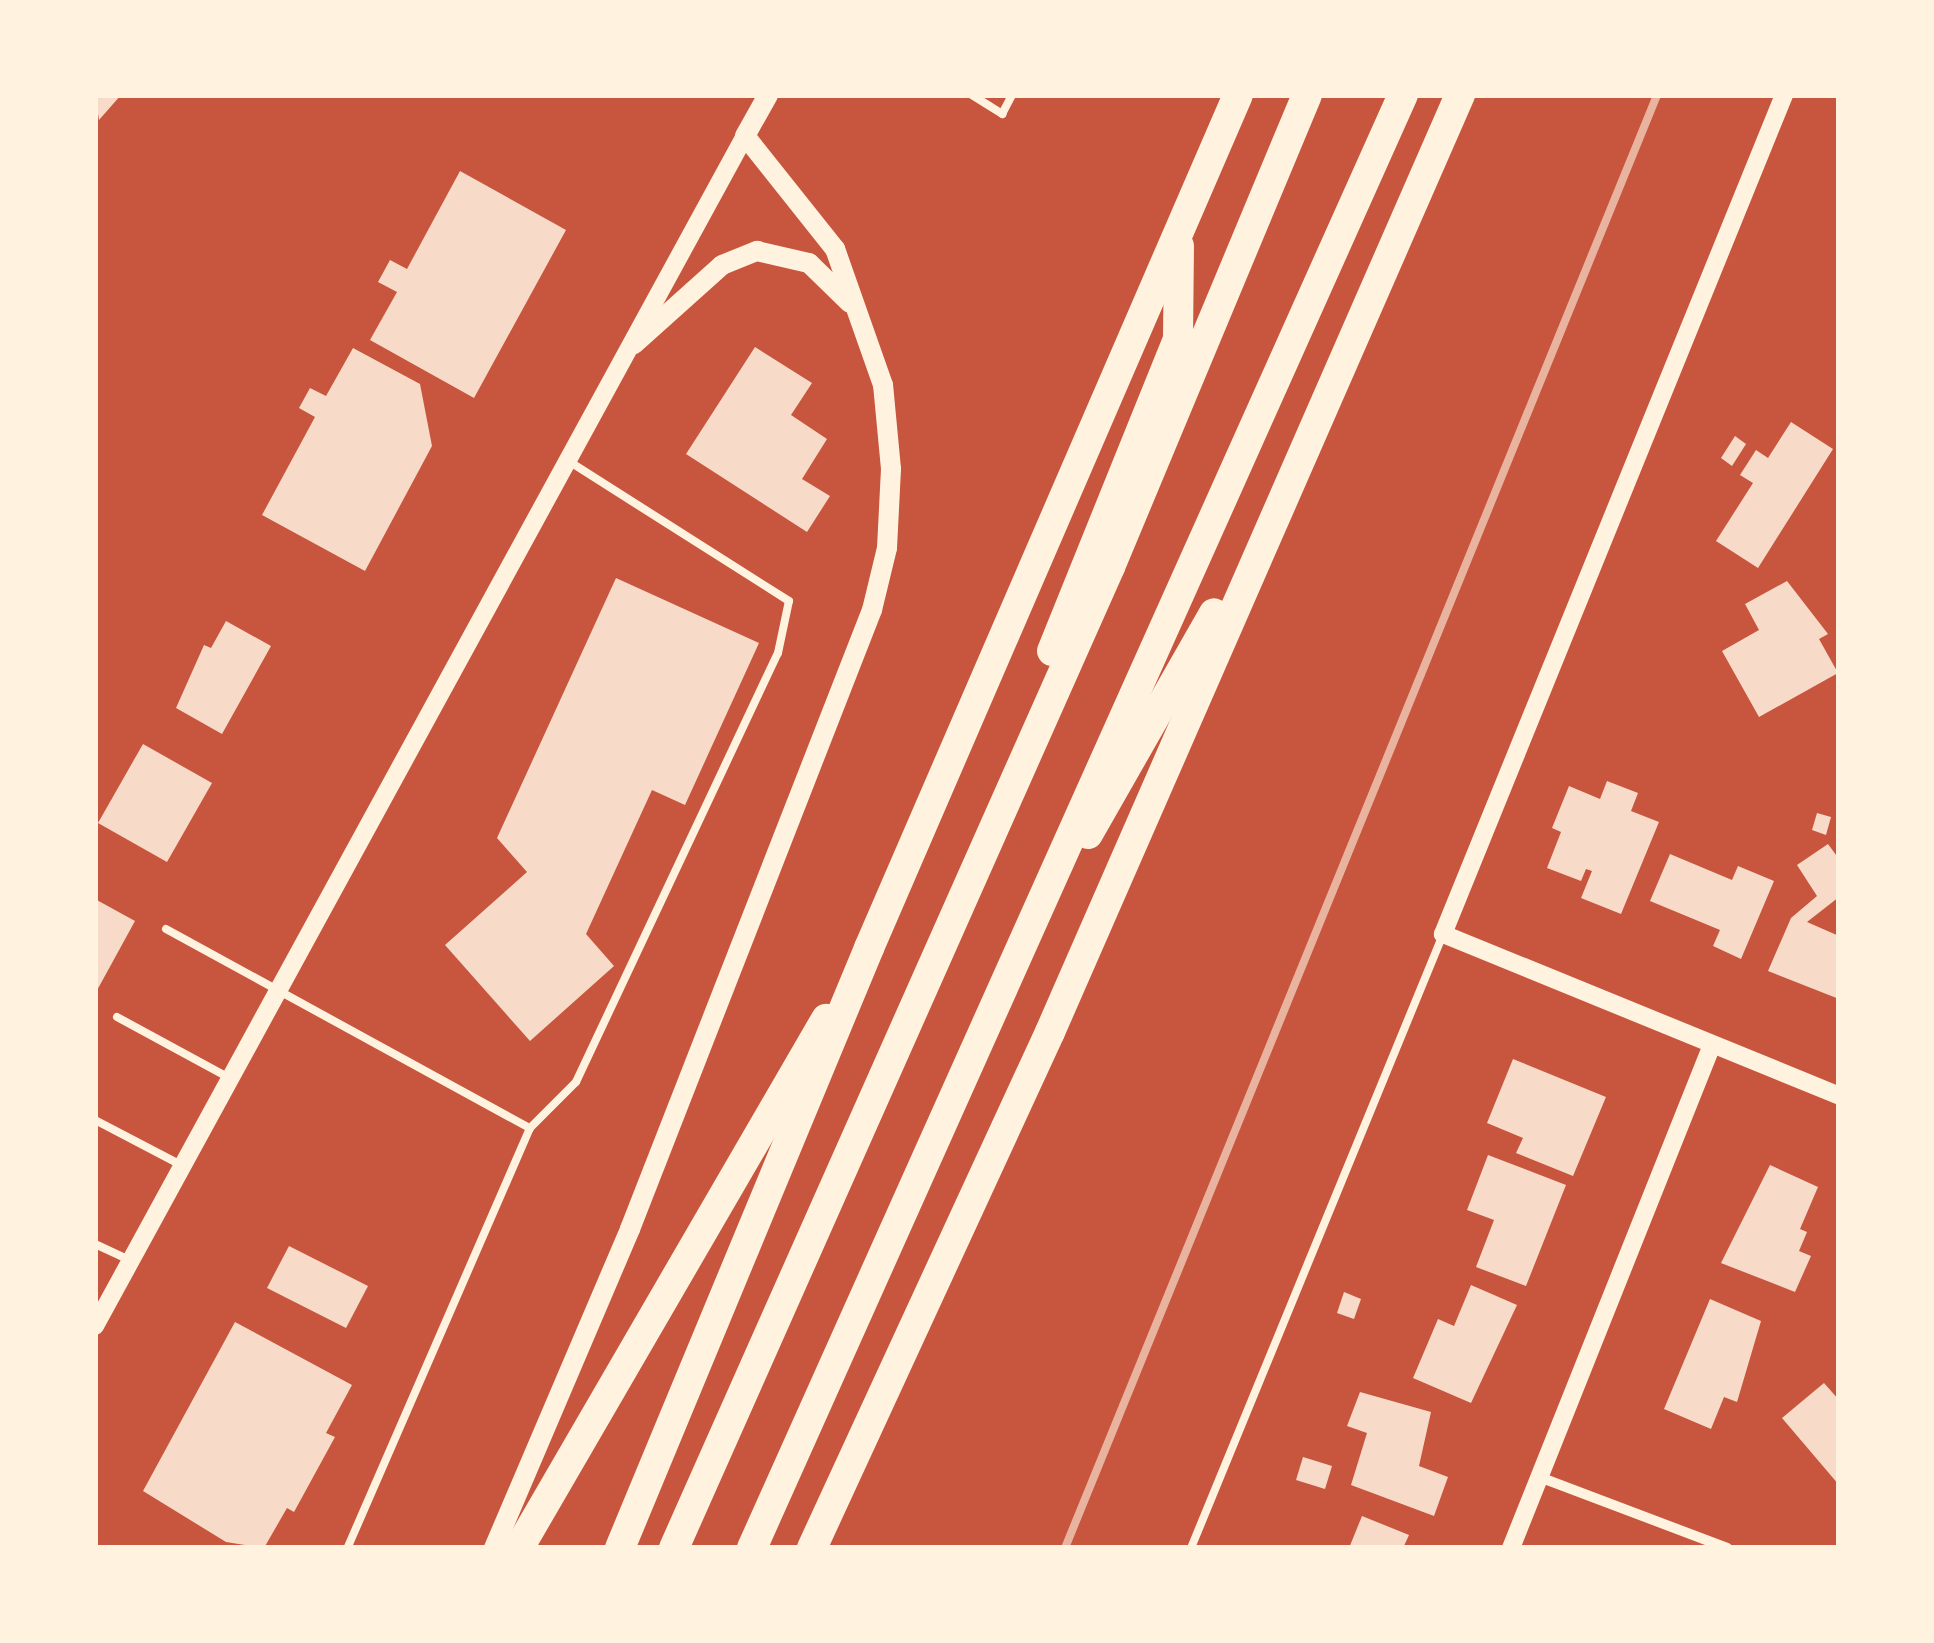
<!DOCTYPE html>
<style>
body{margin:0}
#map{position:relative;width:1934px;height:1643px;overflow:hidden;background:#c8553d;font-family:Ubuntu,sans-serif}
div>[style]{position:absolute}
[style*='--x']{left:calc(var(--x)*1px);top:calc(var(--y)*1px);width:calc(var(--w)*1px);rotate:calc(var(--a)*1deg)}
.building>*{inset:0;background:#f7dbc8}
.service>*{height:8px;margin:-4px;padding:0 4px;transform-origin:4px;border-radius:4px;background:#fff3e0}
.minor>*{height:10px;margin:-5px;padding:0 5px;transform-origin:5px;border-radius:5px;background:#fff3e0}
.tertiary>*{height:18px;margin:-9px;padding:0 9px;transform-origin:9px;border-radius:9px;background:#fff3e0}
.secondary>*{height:20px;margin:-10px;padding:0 10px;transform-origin:10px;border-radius:10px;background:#fff3e0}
.motorway>*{height:30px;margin:-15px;padding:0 15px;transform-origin:15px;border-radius:15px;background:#fff3e0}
.rail>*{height:8px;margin:-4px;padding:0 4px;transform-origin:4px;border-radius:4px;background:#e9b49f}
span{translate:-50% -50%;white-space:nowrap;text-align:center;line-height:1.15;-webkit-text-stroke:10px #fff3e0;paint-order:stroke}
.frame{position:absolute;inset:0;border:98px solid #fff3e0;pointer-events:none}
</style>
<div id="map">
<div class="building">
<div style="clip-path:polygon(95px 95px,121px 95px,99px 120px)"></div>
<div style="clip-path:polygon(460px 171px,566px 230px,474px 398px,370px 340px,397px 292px,378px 282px,390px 260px,407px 269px)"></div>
<div style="clip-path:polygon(755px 347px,812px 383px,791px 415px,827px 439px,802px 479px,830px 496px,807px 532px,686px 454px)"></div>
<div style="clip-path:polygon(353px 348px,420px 384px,432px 446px,365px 571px,262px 515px,315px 417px,299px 408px,310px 388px,326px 396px)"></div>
<div style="clip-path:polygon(1791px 422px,1833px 449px,1758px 568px,1716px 541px,1753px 483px,1740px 475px,1756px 450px,1768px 458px)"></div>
<div style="clip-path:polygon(1735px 436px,1746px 444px,1732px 466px,1721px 458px)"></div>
<div style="clip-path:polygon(616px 578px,759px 643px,685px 805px,652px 790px,586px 934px,614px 966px,530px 1041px,445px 945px,527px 872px,497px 838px)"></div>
<div style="clip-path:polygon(1787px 581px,1828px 634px,1819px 639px,1838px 673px,1759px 717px,1722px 651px,1759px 630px,1745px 604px)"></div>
<div style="clip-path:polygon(226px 621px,271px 646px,222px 734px,176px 708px,204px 645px,211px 648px)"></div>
<div style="clip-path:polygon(143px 744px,212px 783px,167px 862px,98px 823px)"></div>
<div style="clip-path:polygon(1607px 781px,1638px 793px,1631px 811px,1659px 822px,1621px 914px,1581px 898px,1592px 871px,1586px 869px,1581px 881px,1547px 868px,1561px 832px,1552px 828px,1569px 786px,1600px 799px)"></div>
<div style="clip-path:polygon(1817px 813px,1831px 817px,1826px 835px,1812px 830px)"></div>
<div style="clip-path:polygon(1828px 844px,1839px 859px,1839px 897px,1807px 922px,1839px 936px,1839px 999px,1768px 971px,1791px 918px,1817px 896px,1797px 865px)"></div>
<div style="clip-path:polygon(1670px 854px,1732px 880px,1738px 866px,1774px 881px,1741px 959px,1713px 946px,1720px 930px,1650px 901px)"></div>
<div style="clip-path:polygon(95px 899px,135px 921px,95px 994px)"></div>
<div style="clip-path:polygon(1513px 1059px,1606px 1097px,1573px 1176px,1516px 1153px,1523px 1138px,1487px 1123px)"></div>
<div style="clip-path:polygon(1488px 1155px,1566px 1185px,1526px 1286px,1476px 1267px,1494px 1220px,1467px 1210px)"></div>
<div style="clip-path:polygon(1770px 1165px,1818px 1187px,1800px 1229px,1807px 1232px,1799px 1251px,1811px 1256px,1795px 1292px,1721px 1263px)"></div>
<div style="clip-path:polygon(289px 1246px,368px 1286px,346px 1328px,267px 1288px)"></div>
<div style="clip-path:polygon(1471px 1285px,1517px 1305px,1471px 1403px,1413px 1378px,1438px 1319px,1454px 1326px)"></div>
<div style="clip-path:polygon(1344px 1292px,1361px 1299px,1354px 1319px,1337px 1313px)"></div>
<div style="clip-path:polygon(1710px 1299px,1761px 1321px,1737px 1402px,1724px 1397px,1711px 1429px,1664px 1409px)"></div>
<div style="clip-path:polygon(235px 1322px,352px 1385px,326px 1433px,335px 1437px,294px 1512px,287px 1508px,264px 1548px,226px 1542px,143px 1491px)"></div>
<div style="clip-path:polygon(1824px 1383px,1839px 1400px,1839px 1485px,1782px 1418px)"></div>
<div style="clip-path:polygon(1360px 1392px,1431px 1412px,1419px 1466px,1448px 1477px,1434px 1516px,1351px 1485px,1367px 1433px,1347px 1426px)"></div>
<div style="clip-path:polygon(1303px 1457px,1332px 1466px,1325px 1489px,1296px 1480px)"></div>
<div style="clip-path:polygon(1362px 1516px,1409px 1535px,1403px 1548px,1349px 1548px)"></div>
</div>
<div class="service">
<div style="--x:972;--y:95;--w:36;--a:32"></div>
<div style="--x:1002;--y:114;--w:21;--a:-62"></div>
<div style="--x:166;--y:929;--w:415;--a:28.7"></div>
<div style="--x:530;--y:1128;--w:458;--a:113.5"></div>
<div style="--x:117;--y:1017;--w:130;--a:28.5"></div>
<div style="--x:95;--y:1120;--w:99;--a:27.6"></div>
<div style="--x:530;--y:1128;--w:65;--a:-45"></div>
<div style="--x:576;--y:1082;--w:474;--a:-64.8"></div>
<div style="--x:778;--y:653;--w:53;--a:-78.1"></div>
<div style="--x:789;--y:601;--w:259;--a:-147.6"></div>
<div style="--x:95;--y:1244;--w:40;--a:25"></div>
<div style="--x:1191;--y:1548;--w:661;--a:-67.67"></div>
</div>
<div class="minor">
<div style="--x:1542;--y:1478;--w:198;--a:20.7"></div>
</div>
<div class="tertiary">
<div style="--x:1784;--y:95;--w:906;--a:112.12"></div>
<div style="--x:1443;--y:934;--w:428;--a:22.2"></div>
<div style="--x:95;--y:1326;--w:1356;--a:-61.36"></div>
<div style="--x:1511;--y:1548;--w:542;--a:-68.22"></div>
</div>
<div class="secondary">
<div style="--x:634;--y:344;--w:118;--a:-41.9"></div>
<div style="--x:722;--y:265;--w:38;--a:-22"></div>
<div style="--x:757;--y:251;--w:53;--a:13"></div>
<div style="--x:809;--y:263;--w:57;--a:44.3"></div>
<div style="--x:494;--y:1548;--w:347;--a:-66.9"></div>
<div style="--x:630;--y:1229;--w:665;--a:-68.65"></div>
<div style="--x:872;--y:610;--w:64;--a:-76.4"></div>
<div style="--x:887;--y:548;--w:79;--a:-87.1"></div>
<div style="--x:891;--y:469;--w:84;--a:-95.4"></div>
<div style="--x:883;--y:385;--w:144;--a:-109.4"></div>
<div style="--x:835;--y:249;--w:144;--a:-128.5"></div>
<div style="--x:745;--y:136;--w:47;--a:-60.7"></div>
</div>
<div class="motorway">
<div style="--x:1052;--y:651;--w:336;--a:-68"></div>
<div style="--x:1178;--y:339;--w:93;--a:-89.4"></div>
<div style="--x:1088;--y:834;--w:254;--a:-60.3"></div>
<div style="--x:519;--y:1548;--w:612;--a:-59.87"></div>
<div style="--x:620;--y:1548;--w:650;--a:-67.46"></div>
<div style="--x:869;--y:948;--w:929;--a:-66.61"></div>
<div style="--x:674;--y:1548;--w:1074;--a:-66.04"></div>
<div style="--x:1110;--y:567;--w:511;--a:-67.35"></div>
<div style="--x:752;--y:1548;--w:1592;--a:-65.87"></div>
<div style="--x:812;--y:1548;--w:568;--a:-65.24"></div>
<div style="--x:1050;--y:1032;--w:1023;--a:-66.37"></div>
</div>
<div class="rail">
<div style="--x:1065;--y:1548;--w:1569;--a:-67.83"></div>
</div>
<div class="frame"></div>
</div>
